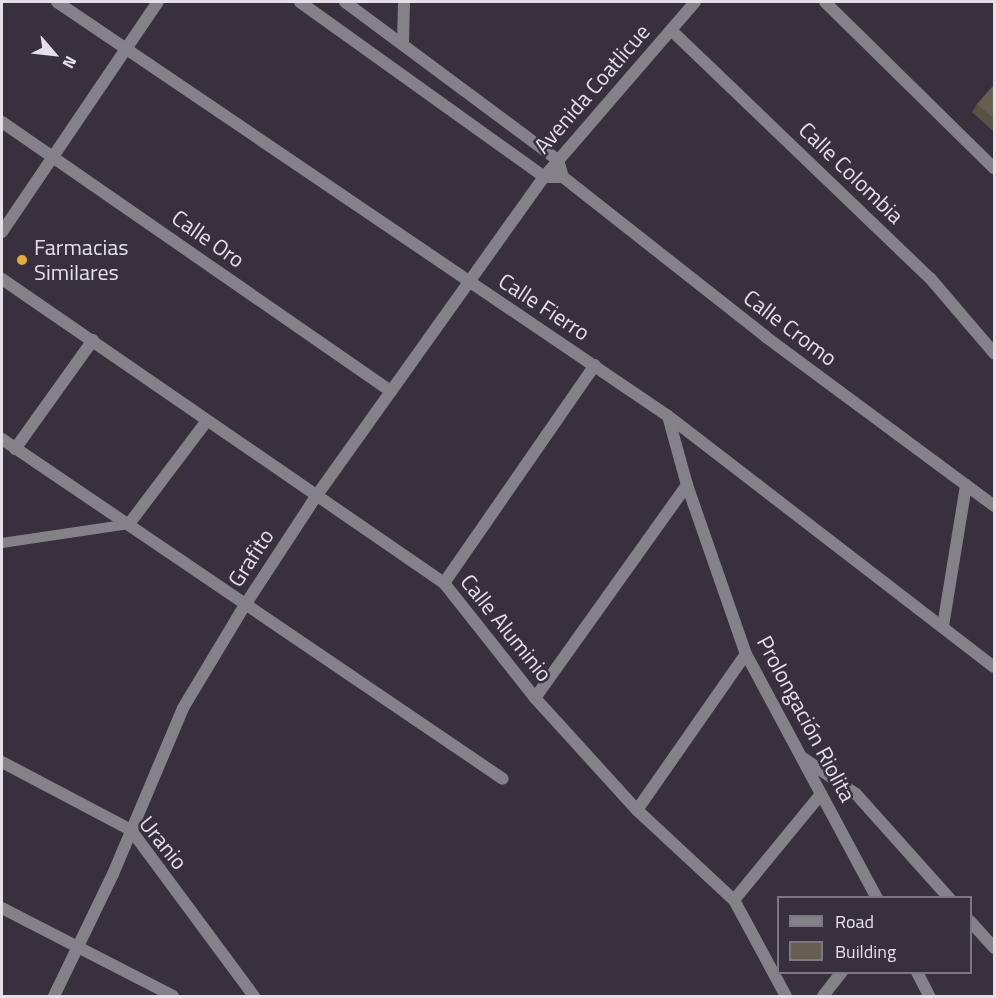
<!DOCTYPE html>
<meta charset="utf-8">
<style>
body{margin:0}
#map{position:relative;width:996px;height:998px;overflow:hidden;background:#38313d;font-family:"Titillium Web",sans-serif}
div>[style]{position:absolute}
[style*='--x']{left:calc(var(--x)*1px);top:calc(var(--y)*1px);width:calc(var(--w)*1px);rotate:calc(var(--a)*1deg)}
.service>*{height:10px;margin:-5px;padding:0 5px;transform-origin:5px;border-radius:5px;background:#858188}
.minor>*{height:12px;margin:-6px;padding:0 6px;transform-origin:6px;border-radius:6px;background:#858188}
.tertiary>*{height:12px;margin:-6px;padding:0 6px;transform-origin:6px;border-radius:6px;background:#858188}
.wall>*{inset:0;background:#585246}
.building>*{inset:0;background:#665f51}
.dots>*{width:16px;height:16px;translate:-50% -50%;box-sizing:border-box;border:3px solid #38313d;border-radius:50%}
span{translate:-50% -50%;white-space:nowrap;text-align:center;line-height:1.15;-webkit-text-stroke:5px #38313d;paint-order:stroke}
.street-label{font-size:22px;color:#e5e0e8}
.poi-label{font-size:22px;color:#e5e0e8}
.left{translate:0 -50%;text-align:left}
.frame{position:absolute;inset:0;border:3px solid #e5e0e8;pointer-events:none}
.legend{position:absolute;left:777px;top:896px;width:195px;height:78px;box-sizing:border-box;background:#38313d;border:2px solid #7d7781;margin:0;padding:8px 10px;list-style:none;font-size:18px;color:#e5e0e8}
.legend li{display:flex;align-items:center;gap:12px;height:30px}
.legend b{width:30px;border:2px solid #7d7781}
.north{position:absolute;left:24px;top:24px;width:60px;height:60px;-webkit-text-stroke:4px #38313d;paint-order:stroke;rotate:118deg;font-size:16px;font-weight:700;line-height:24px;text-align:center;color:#e5e0e8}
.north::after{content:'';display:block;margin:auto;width:21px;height:27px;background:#e5e0e8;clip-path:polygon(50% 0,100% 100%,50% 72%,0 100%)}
</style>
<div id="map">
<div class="service">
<div style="--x:2;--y:543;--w:128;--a:-8.5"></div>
</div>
<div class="minor">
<div style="--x:57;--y:2;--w:738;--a:34.12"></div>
<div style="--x:668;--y:416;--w:411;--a:37.6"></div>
<div style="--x:825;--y:2;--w:237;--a:44.5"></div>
<div style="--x:671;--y:30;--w:359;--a:43.8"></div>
<div style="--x:930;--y:278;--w:99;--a:49.5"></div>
<div style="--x:403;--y:43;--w:41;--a:-88.6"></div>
<div style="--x:2;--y:122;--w:473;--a:34.7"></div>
<div style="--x:558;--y:160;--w:18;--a:74"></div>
<div style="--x:563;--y:177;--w:258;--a:38.2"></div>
<div style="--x:766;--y:337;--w:284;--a:36.5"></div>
<div style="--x:2;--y:279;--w:536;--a:34.52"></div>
<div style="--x:444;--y:583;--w:147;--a:51.6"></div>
<div style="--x:535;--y:698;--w:151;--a:47.7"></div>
<div style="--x:637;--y:810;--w:132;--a:42.9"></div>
<div style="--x:734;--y:900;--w:109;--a:61.6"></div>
<div style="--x:668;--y:416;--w:72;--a:74.6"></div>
<div style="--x:687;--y:485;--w:179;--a:70.8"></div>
<div style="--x:746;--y:654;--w:277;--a:61.8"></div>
<div style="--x:2;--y:439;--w:605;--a:34.16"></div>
<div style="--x:15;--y:449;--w:134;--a:-54.4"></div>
<div style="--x:129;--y:524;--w:128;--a:-53"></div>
<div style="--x:444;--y:583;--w:265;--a:-55.3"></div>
<div style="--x:943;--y:626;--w:143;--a:-80.7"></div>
<div style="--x:535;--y:698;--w:262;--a:-54.5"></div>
<div style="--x:803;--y:758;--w:64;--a:34.2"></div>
<div style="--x:856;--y:794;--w:140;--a:48.2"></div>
<div style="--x:2;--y:762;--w:146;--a:27.8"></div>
<div style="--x:131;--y:830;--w:207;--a:53.5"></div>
<div style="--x:637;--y:810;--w:190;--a:-55.1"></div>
<div style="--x:734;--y:900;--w:137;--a:-50.6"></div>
<div style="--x:2;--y:908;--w:192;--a:27.2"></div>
<div style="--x:970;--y:921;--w:36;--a:48"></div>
<div style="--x:917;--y:972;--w:27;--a:63"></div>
<div style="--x:54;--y:996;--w:136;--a:-64.2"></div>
<div style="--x:113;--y:874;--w:180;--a:-67.1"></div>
<div style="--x:183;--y:708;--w:120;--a:-59"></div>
<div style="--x:245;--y:605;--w:131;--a:-56.8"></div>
<div style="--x:317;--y:495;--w:391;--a:-54.5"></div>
<div style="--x:544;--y:177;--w:19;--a:0"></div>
<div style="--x:823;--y:996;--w:31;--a:-52"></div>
</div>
<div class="tertiary">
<div style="--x:300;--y:2;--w:300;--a:35.6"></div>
<div style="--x:544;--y:177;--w:231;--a:-49.2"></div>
<div style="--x:345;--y:2;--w:265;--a:36.6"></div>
<div style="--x:2;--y:232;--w:278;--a:-55.9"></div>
</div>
<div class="wall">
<div style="clip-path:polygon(994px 85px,994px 132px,972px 112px,977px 104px)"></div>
</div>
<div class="building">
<div style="clip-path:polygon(994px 85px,994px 119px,977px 104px)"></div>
</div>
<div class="dots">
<div style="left:22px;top:260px;background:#e5ad35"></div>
</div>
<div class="street-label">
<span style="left:592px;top:89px;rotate:-49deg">Avenida Coatlicue</span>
<span style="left:851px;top:173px;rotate:44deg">Calle Colombia</span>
<span style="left:208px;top:239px;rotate:35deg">Calle Oro</span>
<span style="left:544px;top:307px;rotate:33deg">Calle Fierro</span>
<span style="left:790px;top:328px;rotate:37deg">Calle Cromo</span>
<span style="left:251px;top:558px;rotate:-57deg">Grafito</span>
<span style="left:506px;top:628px;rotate:51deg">Calle Aluminio</span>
<span style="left:806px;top:719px;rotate:62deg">Prolongación Riolita</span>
<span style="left:163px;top:843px;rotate:51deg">Uranio</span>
</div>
<div class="poi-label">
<span class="left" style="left:34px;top:260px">Farmacias<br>Similares</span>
</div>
<div class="frame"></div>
<ul class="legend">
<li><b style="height:8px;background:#858188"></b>Road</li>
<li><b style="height:16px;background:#665f51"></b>Building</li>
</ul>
<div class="north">N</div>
</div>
